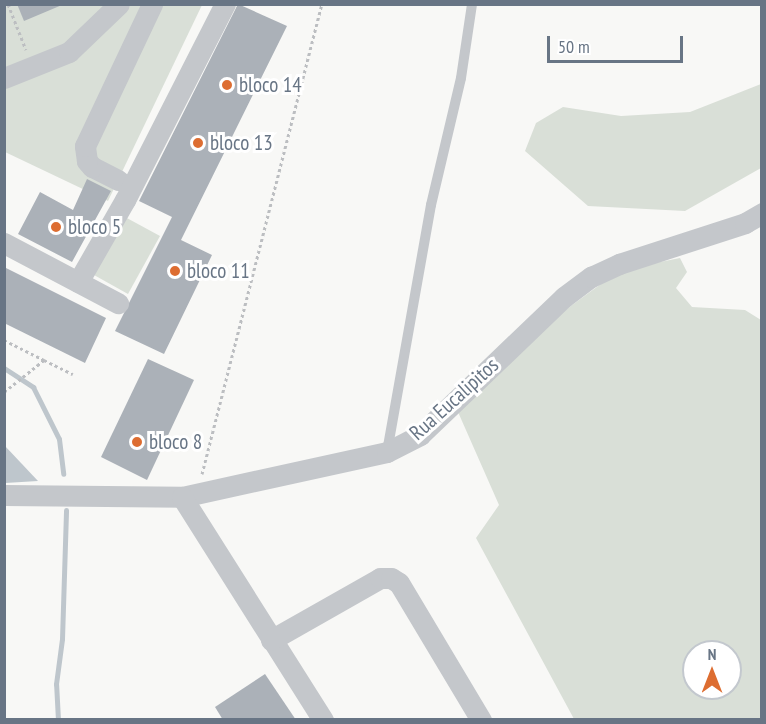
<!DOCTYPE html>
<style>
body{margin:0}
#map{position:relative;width:766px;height:724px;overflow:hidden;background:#f8f8f6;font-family:"PT Sans Narrow",sans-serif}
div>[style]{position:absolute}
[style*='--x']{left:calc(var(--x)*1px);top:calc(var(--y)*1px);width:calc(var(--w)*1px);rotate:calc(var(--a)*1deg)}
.green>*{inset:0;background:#d9dfd7}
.water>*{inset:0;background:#bec6cc}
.stream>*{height:5px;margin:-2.5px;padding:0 2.5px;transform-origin:2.5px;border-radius:2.5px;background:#bec6cc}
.building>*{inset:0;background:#abb1b8}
.path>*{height:3px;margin-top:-1.5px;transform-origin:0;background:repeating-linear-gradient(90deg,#bcbec1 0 3px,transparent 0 6px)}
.service>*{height:10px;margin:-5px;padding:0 5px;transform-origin:5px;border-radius:5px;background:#c4c7cb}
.minor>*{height:21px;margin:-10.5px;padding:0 10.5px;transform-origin:10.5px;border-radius:10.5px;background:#c4c7cb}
.dots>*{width:16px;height:16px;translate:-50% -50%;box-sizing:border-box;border:3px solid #fff;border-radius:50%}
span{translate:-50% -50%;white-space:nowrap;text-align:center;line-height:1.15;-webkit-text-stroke:6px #fff;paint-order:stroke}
.poi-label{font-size:21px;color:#687585}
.left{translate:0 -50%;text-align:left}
.street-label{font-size:21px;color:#687585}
.frame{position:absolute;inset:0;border:6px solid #687585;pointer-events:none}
.north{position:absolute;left:682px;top:640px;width:60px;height:60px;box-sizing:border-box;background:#fff;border:2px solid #c3c8ce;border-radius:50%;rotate:0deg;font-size:16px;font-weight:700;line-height:24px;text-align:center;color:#687585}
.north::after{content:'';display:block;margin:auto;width:21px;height:27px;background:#dd6d31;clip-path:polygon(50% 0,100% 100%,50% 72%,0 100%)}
.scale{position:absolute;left:547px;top:36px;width:136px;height:27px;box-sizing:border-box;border:3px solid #687585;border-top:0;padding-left:8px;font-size:18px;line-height:21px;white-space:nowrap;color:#687585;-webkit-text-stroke:4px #fff;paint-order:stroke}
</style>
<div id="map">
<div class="green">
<div style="clip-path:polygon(5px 5px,202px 5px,108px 201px,5px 152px)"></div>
<div style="clip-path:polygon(761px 84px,761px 168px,685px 211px,588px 206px,525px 151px,536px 123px,563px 107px,621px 116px,690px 112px)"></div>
<div style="clip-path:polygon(125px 217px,160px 236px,128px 294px,94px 275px)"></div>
<div style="clip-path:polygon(evenodd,680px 258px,687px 272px,676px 288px,692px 307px,745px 310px,761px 320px,761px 719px,574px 719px,476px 538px,499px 505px,458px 412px,564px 311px,620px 270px,680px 258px,694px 652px,730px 652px,730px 688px,694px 688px,694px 652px)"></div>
</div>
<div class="water">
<div style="clip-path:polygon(5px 446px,38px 481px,5px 483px)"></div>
</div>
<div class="stream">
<div style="--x:4;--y:368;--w:35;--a:33"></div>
<div style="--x:33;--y:387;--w:58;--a:63.4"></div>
<div style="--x:59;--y:439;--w:35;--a:83"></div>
<div style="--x:58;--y:720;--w:36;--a:-93"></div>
<div style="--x:56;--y:684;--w:45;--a:-82.4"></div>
<div style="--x:62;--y:639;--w:129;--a:-88.2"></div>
</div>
<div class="building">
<div style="clip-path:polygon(17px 4px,62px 4px,62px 5px,24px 21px)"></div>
<div style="clip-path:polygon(238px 4px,287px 26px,181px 240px,212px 255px,164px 354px,115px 331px,172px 217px,139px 201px)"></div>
<div style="clip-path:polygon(87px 179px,111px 191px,72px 262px,18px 234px,40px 192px,73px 210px)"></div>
<div style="clip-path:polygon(4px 267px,106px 318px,85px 363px,4px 323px)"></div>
<div style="clip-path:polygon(148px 359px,194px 380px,147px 480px,101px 457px)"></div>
<div style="clip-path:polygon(265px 674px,296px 720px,223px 720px,215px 707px)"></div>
</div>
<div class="path">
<div style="--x:8;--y:4;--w:49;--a:68.6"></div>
<div style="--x:4;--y:340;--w:45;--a:26.6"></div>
<div style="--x:44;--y:360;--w:51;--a:141.3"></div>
<div style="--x:44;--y:360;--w:32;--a:26"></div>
<div style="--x:202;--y:474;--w:485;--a:-75.7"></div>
</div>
<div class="service">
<div style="--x:387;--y:452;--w:251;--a:-79.9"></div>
<div style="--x:431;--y:205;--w:130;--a:-76.7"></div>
<div style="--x:461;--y:78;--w:75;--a:-81.5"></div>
</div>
<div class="minor">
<div style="--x:4;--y:78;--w:70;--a:-21.8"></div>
<div style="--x:69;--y:52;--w:69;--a:-43.8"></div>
<div style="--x:118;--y:180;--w:29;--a:-153"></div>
<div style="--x:92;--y:167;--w:8;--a:-130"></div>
<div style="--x:87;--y:161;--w:15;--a:-98"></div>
<div style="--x:85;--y:146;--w:157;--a:-64.7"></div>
<div style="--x:4;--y:243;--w:129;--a:27.8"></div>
<div style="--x:78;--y:282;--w:95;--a:-60.2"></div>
<div style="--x:125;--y:200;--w:220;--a:-63"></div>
<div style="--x:4;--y:495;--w:178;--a:0.6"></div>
<div style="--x:182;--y:497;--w:210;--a:-12.4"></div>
<div style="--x:387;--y:452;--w:37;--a:-27"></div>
<div style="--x:420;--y:435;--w:199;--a:-43.8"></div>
<div style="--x:564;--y:297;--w:34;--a:-37"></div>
<div style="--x:591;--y:277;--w:31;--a:-25"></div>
<div style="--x:619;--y:264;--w:133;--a:-18"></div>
<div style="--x:745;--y:223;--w:20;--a:-30"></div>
<div style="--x:182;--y:497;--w:264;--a:57.7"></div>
<div style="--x:271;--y:640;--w:125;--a:-29.6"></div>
<div style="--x:380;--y:578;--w:11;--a:0"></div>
<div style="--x:391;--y:578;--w:9;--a:32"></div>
<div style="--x:399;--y:583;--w:160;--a:59.1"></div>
</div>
<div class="dots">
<div style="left:227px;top:85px;background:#dd6d31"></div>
<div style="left:198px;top:143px;background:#dd6d31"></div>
<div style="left:56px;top:227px;background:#dd6d31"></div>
<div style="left:175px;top:271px;background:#dd6d31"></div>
<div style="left:137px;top:442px;background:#dd6d31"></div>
</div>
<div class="poi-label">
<span class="left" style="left:239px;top:85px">bloco 14</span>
<span class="left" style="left:210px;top:143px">bloco 13</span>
<span class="left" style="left:68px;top:227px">bloco 5</span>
<span class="left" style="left:187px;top:271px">bloco 11</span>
<span class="left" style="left:149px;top:442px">bloco 8</span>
</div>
<div class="street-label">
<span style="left:454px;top:399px;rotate:-42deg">Rua Eucalipitos</span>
</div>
<div class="frame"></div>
<div class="north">N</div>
<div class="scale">50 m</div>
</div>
